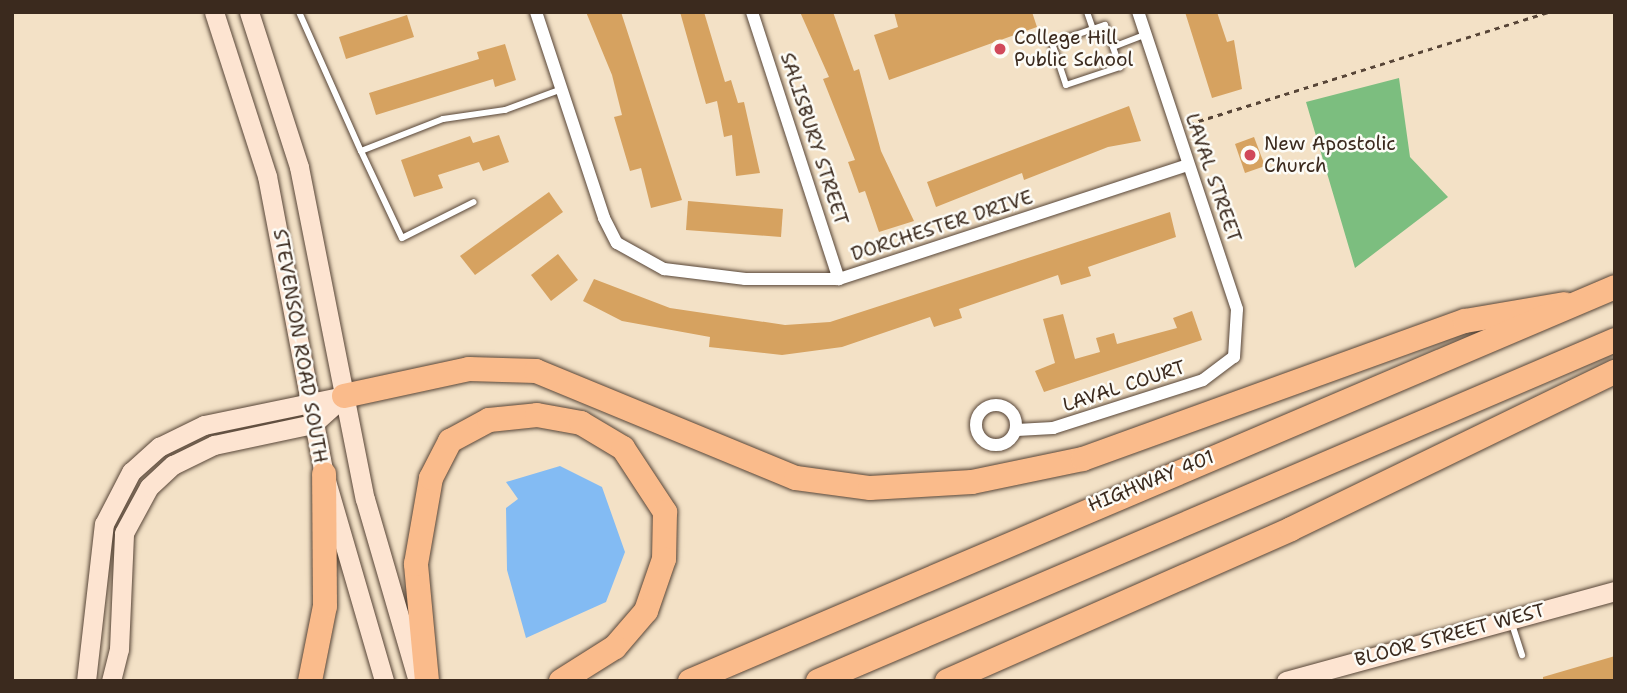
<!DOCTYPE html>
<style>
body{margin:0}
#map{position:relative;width:1627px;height:693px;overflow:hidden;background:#f3e1c6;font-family:"Shantell Sans",sans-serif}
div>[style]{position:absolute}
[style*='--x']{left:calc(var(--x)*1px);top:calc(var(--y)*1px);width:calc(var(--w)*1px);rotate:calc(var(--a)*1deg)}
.forest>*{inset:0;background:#7cbe7f}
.water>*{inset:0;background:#83bbf3}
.building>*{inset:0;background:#d6a260}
.path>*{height:2.5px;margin-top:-1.25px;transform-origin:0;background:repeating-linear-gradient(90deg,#574537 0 5px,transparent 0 10px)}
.roads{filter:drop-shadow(0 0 2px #574537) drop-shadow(0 0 2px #574537)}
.service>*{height:6px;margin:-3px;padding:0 3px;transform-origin:3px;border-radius:3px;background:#fff}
.minor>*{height:12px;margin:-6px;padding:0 6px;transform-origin:6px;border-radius:6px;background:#fff}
.minor>.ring{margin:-6px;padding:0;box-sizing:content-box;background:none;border:12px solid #fff;border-radius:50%}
.secondary>*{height:19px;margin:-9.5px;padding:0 9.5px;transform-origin:9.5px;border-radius:9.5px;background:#fde4d1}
.motorway>*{height:24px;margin:-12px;padding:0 12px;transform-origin:12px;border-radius:12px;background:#fabb8b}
.dots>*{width:19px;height:19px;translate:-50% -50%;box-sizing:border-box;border:4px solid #fdfcf7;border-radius:50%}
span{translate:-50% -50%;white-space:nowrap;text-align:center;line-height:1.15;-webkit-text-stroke:5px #fdfcf7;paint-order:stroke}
.poi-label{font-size:19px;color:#3b2a1e}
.left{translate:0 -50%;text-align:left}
.street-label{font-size:19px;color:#3b2a1e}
.frame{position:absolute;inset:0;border:14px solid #3b2a1e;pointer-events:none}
</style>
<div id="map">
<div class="forest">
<div style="clip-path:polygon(1399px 78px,1410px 157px,1448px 197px,1355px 268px,1306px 102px)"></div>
</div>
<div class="water">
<div style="clip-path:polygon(560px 466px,602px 487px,625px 552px,606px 602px,526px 638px,507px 570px,506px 508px,518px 499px,506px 482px)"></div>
</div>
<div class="building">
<div style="clip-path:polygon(586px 12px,621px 12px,682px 200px,651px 208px,641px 168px,630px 171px,614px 117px,622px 115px,612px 75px)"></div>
<div style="clip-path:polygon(680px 12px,704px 12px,725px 82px,731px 80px,738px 103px,744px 102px,760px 173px,736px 176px,732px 135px,724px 137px,717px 101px,706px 104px)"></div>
<div style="clip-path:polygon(800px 12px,833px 12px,854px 71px,859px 69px,881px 151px,914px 221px,879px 232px,865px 191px,859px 193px,848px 162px,855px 160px,823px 79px,829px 77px)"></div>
<div style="clip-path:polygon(894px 12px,1032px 12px,1037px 27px,889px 80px,874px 35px,898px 27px)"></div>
<div style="clip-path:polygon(1185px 12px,1217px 12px,1227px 42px,1234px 40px,1242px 89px,1212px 98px)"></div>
<div style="clip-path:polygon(407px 15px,414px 37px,346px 59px,339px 37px)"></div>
<div style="clip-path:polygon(505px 44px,516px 80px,495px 87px,493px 79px,376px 115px,369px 93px,479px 59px,477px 52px)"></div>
<div style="clip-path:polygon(1129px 106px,1141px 141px,1108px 147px,1024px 180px,1022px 173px,936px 207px,927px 182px)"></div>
<div style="clip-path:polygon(499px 135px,509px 162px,483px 171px,479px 162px,438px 175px,443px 188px,414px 197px,401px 160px,470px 136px,473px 143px)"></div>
<div style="clip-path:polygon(1254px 137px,1265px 166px,1245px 173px,1235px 144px)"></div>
<div style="clip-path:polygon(549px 192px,563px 212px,475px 275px,460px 256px)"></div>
<div style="clip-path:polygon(688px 201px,783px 209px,781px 237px,686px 230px)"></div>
<div style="clip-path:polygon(1170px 212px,1176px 237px,1088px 267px,1091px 276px,1061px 285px,1058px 275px,959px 309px,962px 318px,934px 327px,930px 317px,842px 347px,782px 355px,709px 347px,710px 337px,622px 321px,583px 301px,594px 279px,670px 308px,785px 325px,830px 322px)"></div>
<div style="clip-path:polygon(558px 254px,578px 280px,551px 301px,531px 275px)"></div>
<div style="clip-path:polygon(1192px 311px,1202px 340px,1044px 392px,1035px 371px,1055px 363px,1043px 319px,1063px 314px,1075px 359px,1100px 352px,1096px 338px,1114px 333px,1117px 344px,1177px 328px,1173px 318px)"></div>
<div style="clip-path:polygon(1615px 656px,1615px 681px,1543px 681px,1543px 677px)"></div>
</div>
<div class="path">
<div style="--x:1189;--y:124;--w:376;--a:-17.3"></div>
</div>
<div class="roads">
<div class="service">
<div style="--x:299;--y:12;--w:152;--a:66"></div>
<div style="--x:361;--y:151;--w:88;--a:-21.3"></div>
<div style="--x:443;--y:119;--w:63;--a:-8.3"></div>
<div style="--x:505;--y:110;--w:61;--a:-20.2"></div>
<div style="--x:1087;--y:12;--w:18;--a:71"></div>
<div style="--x:1105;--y:25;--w:45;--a:70.3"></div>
<div style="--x:1120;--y:67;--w:57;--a:161.6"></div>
<div style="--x:1066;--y:85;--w:44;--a:-108.4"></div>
<div style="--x:1052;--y:43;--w:56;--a:-18.8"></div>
<div style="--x:1113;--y:47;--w:34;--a:-21"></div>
<div style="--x:361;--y:151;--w:96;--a:64.8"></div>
<div style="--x:402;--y:238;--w:80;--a:-26.6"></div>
<div style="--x:1511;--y:621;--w:36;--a:72"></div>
</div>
<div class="minor">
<div style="--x:536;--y:12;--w:217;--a:71.7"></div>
<div style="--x:604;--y:218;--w:28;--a:63"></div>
<div style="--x:617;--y:243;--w:54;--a:29"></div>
<div style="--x:664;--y:269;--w:82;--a:7"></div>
<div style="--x:745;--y:279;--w:94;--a:0"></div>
<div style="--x:839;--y:279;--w:367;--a:-18.1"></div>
<div style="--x:752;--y:12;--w:281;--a:72"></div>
<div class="ring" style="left:976px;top:405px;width:28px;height:28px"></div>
<div style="--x:1017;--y:430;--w:36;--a:-3"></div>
<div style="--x:1053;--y:428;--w:157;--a:-17.7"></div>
<div style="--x:1203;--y:380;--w:39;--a:-37"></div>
<div style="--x:1234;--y:357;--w:48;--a:-86.4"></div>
<div style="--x:1237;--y:309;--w:313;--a:-108.4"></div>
</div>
<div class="secondary">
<div style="--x:214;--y:12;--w:172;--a:72.1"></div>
<div style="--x:267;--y:176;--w:303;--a:79.2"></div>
<div style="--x:324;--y:474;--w:216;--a:73.8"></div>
<div style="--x:249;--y:12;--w:163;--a:72.1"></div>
<div style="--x:299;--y:167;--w:338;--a:78.8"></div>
<div style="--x:365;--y:499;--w:190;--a:73.8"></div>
<div style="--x:86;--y:681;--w:158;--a:-83.5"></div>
<div style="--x:104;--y:524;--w:59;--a:-62.6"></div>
<div style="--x:131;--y:472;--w:38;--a:-42"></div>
<div style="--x:159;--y:447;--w:50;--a:-26.1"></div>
<div style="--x:204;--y:425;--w:143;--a:-11.7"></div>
<div style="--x:111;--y:681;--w:33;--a:-76"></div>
<div style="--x:119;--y:649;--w:116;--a:-87.5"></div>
<div style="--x:124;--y:533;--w:52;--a:-61.5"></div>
<div style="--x:149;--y:487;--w:33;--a:-43"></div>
<div style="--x:173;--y:465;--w:46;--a:-26"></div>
<div style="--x:214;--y:445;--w:101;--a:-12"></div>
<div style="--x:313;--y:424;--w:42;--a:-42.1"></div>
<div style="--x:1286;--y:681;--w:341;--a:-15.3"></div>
</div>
<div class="motorway">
<div style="--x:344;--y:396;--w:128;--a:-12.2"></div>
<div style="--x:469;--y:369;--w:67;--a:1.7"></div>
<div style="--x:536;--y:371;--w:281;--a:22.4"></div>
<div style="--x:796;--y:478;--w:75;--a:7.7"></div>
<div style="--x:870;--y:488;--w:102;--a:-3.4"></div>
<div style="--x:972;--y:482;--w:113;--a:-11.7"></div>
<div style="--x:1083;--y:459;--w:406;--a:-19.9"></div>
<div style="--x:1465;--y:321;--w:101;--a:-9.6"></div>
<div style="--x:310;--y:681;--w:76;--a:-78.7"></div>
<div style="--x:325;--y:606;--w:132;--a:-90.4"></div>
<div style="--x:427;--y:681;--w:118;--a:-95.4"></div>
<div style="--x:416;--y:564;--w:87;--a:-80.1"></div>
<div style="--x:431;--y:478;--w:42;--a:-62.8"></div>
<div style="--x:450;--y:441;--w:44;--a:-28.3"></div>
<div style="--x:489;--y:420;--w:48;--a:-5.9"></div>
<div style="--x:537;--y:415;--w:45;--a:10.3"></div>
<div style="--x:581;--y:423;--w:49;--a:30.8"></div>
<div style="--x:623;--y:448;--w:77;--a:56.7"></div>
<div style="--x:665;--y:512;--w:47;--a:91.2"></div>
<div style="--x:664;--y:559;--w:55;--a:109.1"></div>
<div style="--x:646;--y:611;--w:48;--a:130.7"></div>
<div style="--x:615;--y:647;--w:64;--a:147.8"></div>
<div style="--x:690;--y:681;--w:1005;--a:-23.07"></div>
<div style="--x:818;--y:681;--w:867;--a:-23.16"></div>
<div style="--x:947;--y:681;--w:376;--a:-23.8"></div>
<div style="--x:1291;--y:529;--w:360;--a:-25.9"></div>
</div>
</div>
<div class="dots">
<div style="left:1000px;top:49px;background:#d1495b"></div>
<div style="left:1250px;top:155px;background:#d1495b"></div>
</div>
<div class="poi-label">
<span class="left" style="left:1014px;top:49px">College Hill<br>Public School</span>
<span class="left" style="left:1264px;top:155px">New Apostolic<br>Church</span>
</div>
<div class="street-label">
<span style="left:814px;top:139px;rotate:72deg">SALISBURY STREET</span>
<span style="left:1213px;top:178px;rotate:71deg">LAVAL STREET</span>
<span style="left:942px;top:226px;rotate:-18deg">DORCHESTER DRIVE</span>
<span style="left:300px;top:346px;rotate:80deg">STEVENSON ROAD SOUTH</span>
<span style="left:1124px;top:386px;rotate:-18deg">LAVAL COURT</span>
<span style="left:1151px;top:481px;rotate:-22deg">HIGHWAY 401</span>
<span style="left:1450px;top:635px;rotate:-15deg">BLOOR STREET WEST</span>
</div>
<div class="frame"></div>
</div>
